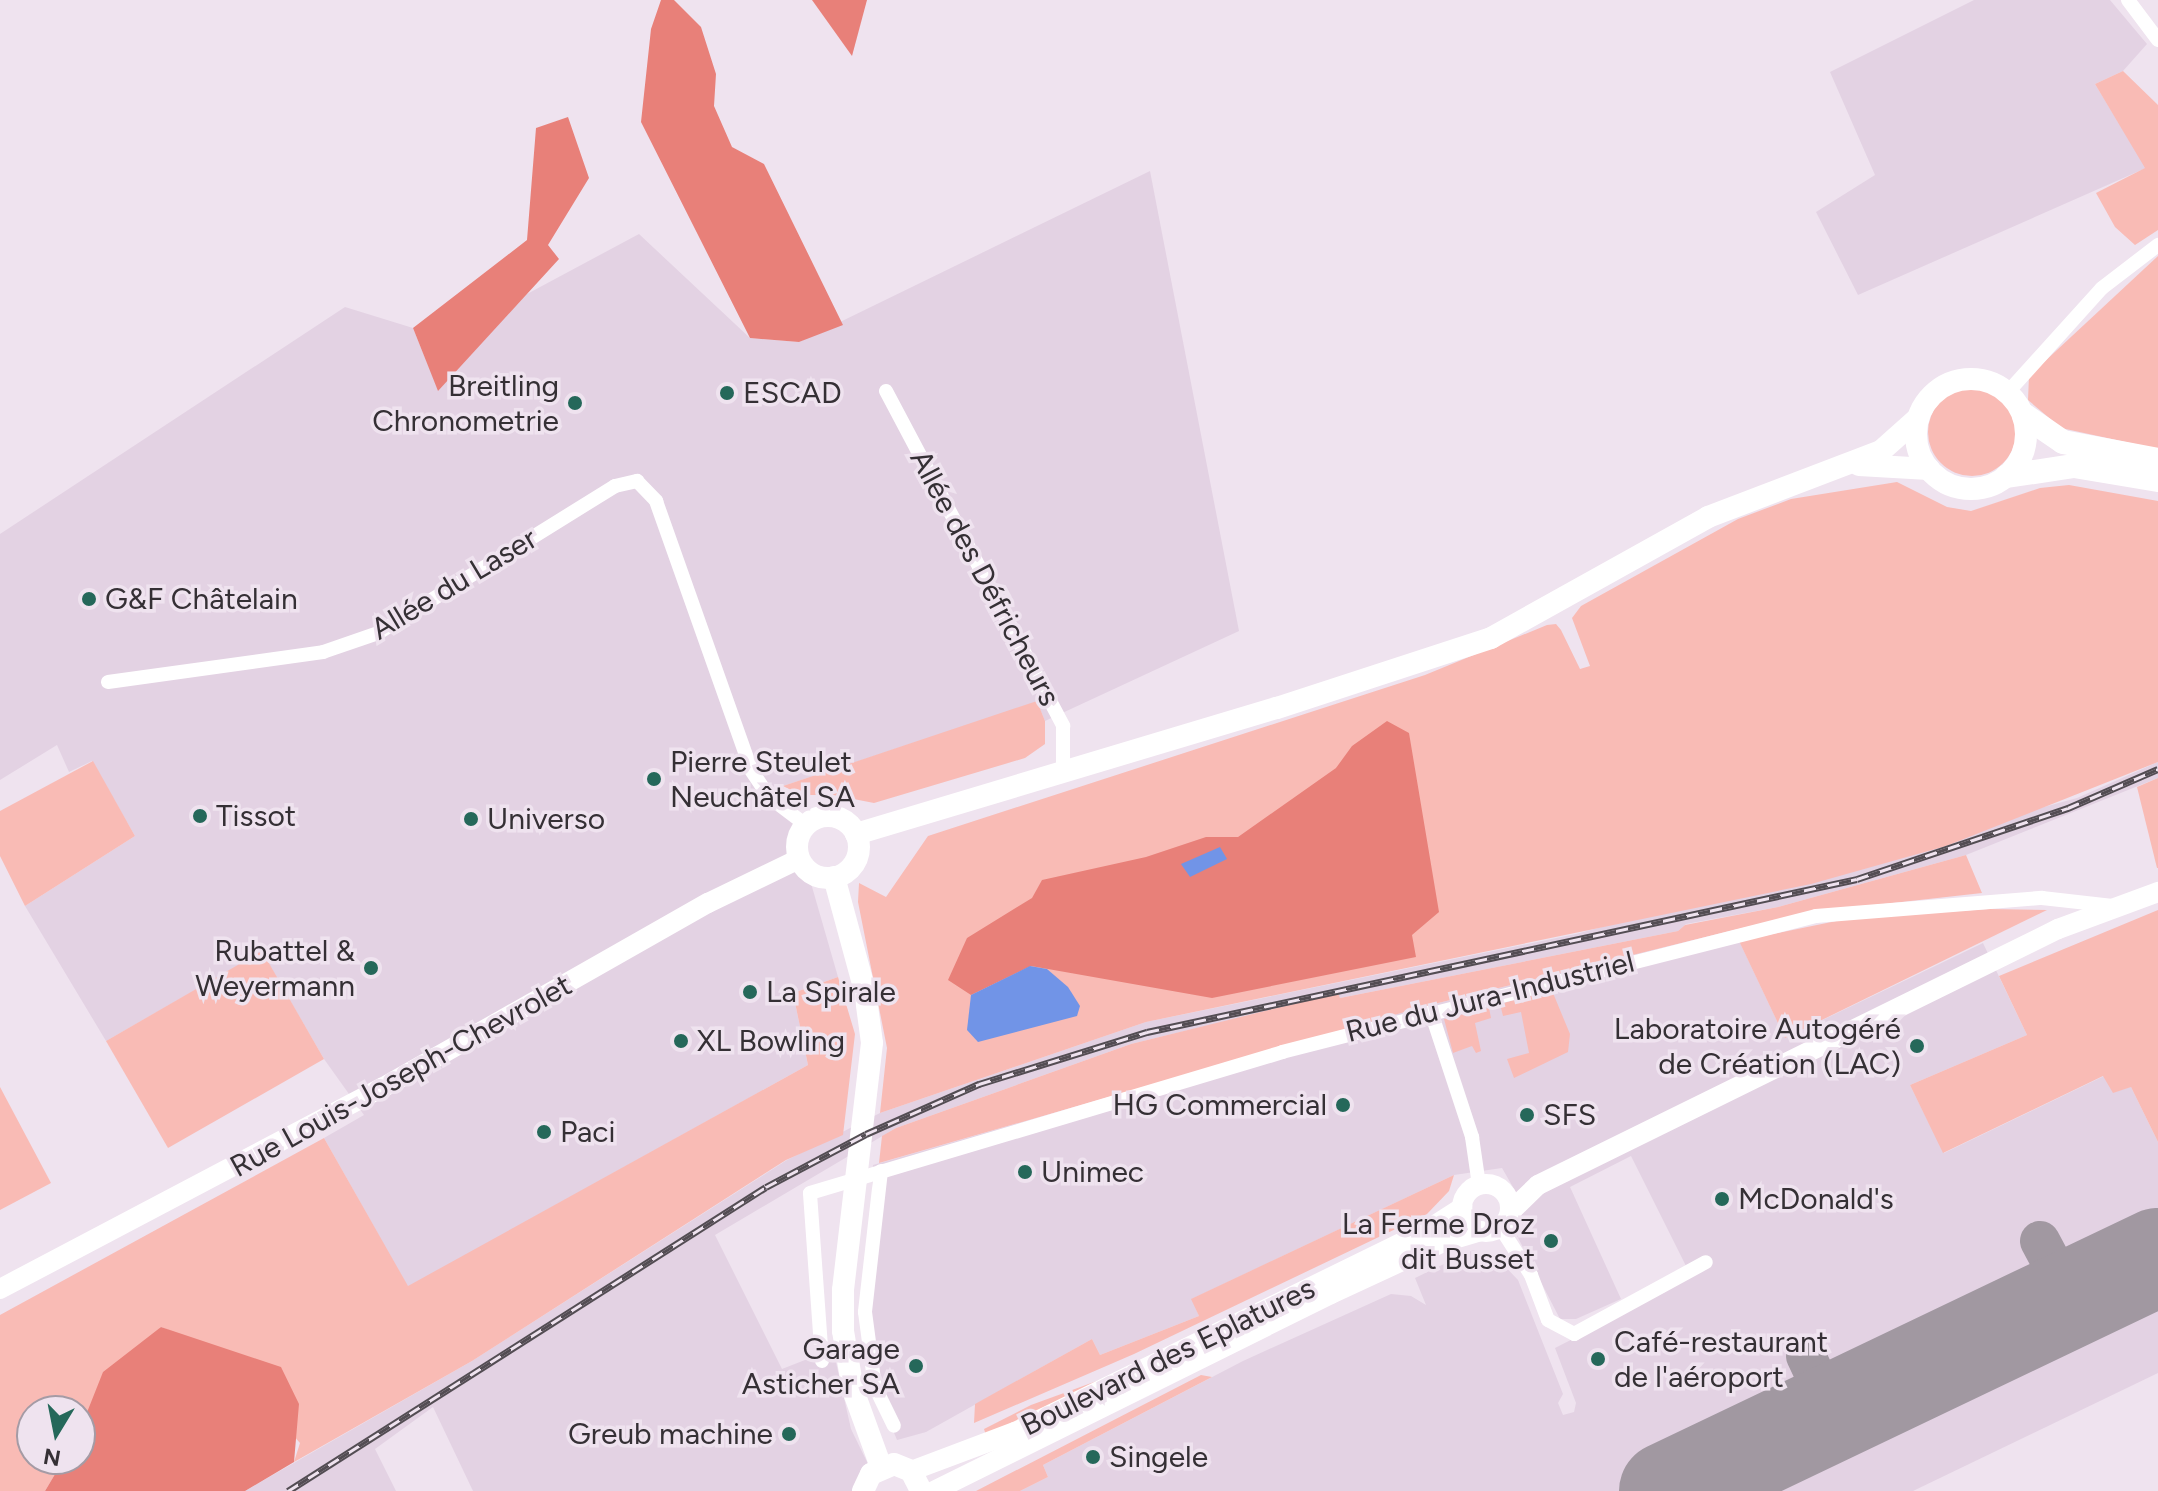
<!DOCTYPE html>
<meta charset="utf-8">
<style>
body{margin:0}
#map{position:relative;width:2158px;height:1491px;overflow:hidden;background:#efe3ef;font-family:Figtree,sans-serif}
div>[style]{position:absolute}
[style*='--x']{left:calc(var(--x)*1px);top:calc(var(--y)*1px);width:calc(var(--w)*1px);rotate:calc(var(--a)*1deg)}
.built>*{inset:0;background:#e3d2e3}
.green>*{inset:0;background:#f9bbb5}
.round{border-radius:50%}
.forest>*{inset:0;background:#e88079}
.water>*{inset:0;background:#7194e7}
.taxiway>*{height:40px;margin:-20px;padding:0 20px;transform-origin:20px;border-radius:20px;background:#a198a1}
.runway>*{height:98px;margin:-49px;padding:0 49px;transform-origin:49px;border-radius:49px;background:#a198a1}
.minor>*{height:14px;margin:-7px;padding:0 7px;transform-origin:7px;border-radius:7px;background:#fff}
.secondary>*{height:20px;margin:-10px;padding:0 10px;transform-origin:10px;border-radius:10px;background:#fff}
.secondary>.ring{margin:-10px;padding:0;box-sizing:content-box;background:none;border:20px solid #fff;border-radius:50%}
.primary>*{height:22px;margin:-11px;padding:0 11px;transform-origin:11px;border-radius:11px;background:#fff}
.primary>.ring{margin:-11px;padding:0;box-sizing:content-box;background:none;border:22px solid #fff;border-radius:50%}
.motorway>*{height:24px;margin:-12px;padding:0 12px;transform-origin:12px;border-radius:12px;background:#fff}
.rail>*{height:7px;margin-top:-3.5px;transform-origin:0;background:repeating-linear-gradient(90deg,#efe3ef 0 12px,#534d53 0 24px);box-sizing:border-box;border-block:2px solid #534d53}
.dots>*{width:22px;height:22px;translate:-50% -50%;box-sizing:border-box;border:4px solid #efe3ef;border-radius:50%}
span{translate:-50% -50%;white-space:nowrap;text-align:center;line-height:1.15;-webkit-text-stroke:7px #efe3ef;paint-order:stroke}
.poi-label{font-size:30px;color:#353035}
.right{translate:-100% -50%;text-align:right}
.left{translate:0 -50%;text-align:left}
.street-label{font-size:30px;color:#353035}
.north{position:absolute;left:16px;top:1395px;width:80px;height:80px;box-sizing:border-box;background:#efe3ef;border:2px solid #a59ba5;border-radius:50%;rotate:190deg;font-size:22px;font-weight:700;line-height:32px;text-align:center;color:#353035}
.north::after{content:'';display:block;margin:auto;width:28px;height:36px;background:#25685a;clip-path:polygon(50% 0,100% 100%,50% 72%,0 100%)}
</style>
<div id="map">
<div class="built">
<div style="clip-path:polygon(1974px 0,2110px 0,2147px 44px,2123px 71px,2095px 84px,2146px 168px,1858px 295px,1816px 212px,1875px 175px,1830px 72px)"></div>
<div style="clip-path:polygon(1150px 171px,1239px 631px,1045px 721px,1037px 702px,783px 786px,838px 977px,793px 993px,808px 1065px,408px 1287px,324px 1138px,364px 1115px,324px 1059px,262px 952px,106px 1041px,25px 906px,135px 836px,92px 761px,69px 772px,57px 745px,0 780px,0 534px,345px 307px,413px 328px,438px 390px,527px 294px,639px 234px,750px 338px,799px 342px)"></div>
<div style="clip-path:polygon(2158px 762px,2158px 778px,1966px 855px,1778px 907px,1686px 924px,1678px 931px,1340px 998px,1338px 994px,1131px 1044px,896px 1128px,715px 1235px,782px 1369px,833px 1349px,851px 1429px,869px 1466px,858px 1491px,473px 1491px,433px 1407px,375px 1449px,396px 1491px,245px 1491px,472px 1361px,787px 1160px,880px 1113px,1146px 1022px,1576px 934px,2077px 798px)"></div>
<div style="clip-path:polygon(1734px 930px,1785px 1038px,1983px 943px,2027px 1035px,1910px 1085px,1944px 1153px,2104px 1076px,2131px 1087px,2158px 1142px,2158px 1373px,1913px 1491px,1020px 1491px,1048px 1477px,1043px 1465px,1243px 1361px,1391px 1294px,1411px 1296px,1426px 1305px,1415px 1278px,1473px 1250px,1499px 1260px,1518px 1280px,1563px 1394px,1558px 1403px,1563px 1415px,1574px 1412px,1576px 1403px,1555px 1348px,1665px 1292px,1686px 1266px,1631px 1156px,1570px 1187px,1621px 1299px,1576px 1319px,1560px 1319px,1514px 1230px,1525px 1208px,1502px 1168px,1454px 1175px,1192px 1299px,1199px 1316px,1100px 1355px,1092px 1339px,926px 1432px,897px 1440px,866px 1364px,873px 1165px,1422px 1007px)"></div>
</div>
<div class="green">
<div style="clip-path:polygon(2123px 71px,2158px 105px,2158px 230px,2135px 245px,2115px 227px,2096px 193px,2145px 168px,2095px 84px)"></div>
<div style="clip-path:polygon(2158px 256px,2158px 449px,2061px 428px,2028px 400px,2029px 376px)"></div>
<div class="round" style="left:1928px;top:388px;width:88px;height:88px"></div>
<div style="clip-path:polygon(1897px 482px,1947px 507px,1971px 511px,2040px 488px,2069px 485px,2158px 501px,2158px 762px,1946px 846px,1811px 884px,1146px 1022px,880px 1113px,887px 1048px,858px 902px,859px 883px,886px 897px,928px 836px,1425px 675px,1547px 625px,1556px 624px,1561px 630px,1580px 669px,1590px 666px,1572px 618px,1581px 606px,1738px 519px,1791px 499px)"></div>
<div style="clip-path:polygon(1037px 701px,1045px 721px,1045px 744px,1025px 758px,874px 803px,833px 795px,801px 795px,783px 786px)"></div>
<div style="clip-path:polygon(93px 761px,135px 836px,25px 906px,0 856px,0 811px)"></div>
<div style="clip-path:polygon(2158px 778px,2158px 868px,2157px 868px,2137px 787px)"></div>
<div style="clip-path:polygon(1966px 855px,1982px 893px,1812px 912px,1734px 930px,1422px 1007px,879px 1163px,882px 1136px,896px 1128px,1131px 1044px,1338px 993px,1340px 998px,1678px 931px,1685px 925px,1778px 907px)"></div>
<div style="clip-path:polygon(1989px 909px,2047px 910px,1785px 1038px,1739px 941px,1851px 918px)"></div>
<div style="clip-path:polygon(2158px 910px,2158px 1142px,2131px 1087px,2113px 1093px,2103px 1076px,1943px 1153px,1910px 1085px,2027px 1035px,1999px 976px)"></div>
<div style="clip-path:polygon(262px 951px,324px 1059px,168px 1148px,106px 1041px)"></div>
<div style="clip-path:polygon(838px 977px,855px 1034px,843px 1135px,786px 1160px,472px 1361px,294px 1462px,300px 1443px,217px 1350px,161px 1327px,80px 1430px,80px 1411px,32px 1411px,32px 1459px,64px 1459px,45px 1491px,0 1491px,0 1315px,324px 1138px,408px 1286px,808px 1065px,793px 993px)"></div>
<div style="clip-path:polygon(1544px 992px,1553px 993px,1570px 1034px,1568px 1052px,1514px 1078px,1507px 1059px,1529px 1053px,1521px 1012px,1503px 1016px,1500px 1004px)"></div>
<div style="clip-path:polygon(1489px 1008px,1491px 1018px,1475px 1023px,1481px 1051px,1476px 1053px,1472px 1046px,1453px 1053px,1444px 1019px)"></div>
<div style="clip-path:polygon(0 1087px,51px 1183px,0 1210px)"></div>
<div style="clip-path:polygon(1454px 1175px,1449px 1191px,1427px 1214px,1134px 1354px,974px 1423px,975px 1404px,1092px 1339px,1100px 1355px,1199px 1316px,1191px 1299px)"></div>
<div style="clip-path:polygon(1116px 1374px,987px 1439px,984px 1429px,1031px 1405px)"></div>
<div style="clip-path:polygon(1201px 1375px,1212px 1377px,1043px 1465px,1048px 1477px,1020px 1491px,976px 1491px)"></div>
</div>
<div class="forest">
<div style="clip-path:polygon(661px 0,674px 0,701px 27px,716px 74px,714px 106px,732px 147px,764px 164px,843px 325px,799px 342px,750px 338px,641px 122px,651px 29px)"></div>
<div style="clip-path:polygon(812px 0,867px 0,852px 56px)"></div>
<div style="clip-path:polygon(568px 117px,589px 178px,548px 245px,559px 259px,438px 391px,413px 328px,527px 240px,536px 128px)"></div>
<div style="clip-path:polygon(1387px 721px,1409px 733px,1439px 912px,1412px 935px,1416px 957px,1212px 998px,1031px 966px,971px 995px,948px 980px,967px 938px,1032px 898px,1042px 880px,1146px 857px,1206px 837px,1238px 837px,1336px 768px,1352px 746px)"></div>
<div style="clip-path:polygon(161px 1327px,281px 1367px,299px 1404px,294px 1462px,245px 1491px,45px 1491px,64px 1459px,80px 1459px,80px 1430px,103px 1372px)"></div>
</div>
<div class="water">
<div style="clip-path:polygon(1220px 847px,1227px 859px,1190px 877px,1181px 864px)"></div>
<div style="clip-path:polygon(1030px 966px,1047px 969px,1068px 987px,1080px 1006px,1077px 1016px,978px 1042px,967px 1030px,971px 995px)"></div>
</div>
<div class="taxiway">
<div style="--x:2040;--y:1241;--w:66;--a:61.9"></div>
<div style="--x:1806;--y:1356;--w:63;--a:64.7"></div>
</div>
<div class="runway">
<div style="--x:1668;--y:1491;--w:543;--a:-25.53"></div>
</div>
<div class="minor">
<div style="--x:2128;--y:0;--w:50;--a:53.1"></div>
<div style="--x:886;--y:391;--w:379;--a:62.1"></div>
<div style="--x:1063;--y:726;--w:44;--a:90"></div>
<div style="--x:2008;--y:392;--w:140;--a:-47.9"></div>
<div style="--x:2102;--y:288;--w:71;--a:-37.5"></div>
<div style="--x:108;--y:682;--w:217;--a:-7.9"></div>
<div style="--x:323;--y:652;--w:58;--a:-19.1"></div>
<div style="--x:378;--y:633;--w:279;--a:-31.8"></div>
<div style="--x:615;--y:486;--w:23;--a:-13"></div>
<div style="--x:637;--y:481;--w:28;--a:46"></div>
<div style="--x:656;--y:501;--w:285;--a:70.5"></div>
<div style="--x:751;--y:770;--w:32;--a:56"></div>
<div style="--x:769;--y:797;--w:46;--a:37.1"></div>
<div style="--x:1431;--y:1012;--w:132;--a:71.8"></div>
<div style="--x:1472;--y:1137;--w:49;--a:81.7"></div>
<div style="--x:881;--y:1171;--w:142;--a:96.5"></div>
<div style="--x:865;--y:1312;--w:76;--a:82.4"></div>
<div style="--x:875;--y:1387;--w:43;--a:64"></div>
<div style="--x:1500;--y:1227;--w:57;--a:57.1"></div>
<div style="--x:1531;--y:1275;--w:48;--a:69.3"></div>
<div style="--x:1548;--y:1320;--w:30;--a:28"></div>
<div style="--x:1574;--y:1334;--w:150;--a:-28.6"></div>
<div style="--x:822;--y:1361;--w:168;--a:-94.1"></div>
<div style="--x:810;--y:1193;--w:493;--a:-16.6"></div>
<div style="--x:1282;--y:1052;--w:551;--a:-14.29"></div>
<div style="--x:1816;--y:916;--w:227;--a:-4.6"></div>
<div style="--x:2042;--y:898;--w:71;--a:6.4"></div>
</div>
<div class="secondary">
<div class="ring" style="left:1462px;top:1184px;width:28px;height:28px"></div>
<div style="--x:1510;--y:1212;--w:39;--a:-44"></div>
<div style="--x:1538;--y:1185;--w:580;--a:-26.21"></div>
<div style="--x:2058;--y:929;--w:107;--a:-20.3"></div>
<div style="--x:0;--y:1289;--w:432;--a:-27.8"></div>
<div style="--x:382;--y:1088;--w:375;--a:-29.6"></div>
<div style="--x:708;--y:903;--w:101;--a:-25.8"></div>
<div style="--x:911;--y:1471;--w:111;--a:-20.6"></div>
<div style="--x:1015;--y:1432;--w:461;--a:-26.1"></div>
<div style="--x:1429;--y:1229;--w:40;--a:-32.9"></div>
<div style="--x:934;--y:1491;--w:443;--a:-26.4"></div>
<div style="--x:1331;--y:1294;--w:121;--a:-24.9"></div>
<div style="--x:1441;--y:1243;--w:42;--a:-16.7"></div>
</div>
<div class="primary">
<div class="ring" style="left:1916px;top:379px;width:88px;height:88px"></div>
<div style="--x:1859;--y:465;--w:70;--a:3.3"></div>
<div class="ring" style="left:797px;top:816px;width:40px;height:40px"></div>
<div style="--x:856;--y:834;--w:439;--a:-16.7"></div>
<div style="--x:1277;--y:708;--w:225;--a:-18.1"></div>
<div style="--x:1491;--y:638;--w:248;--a:-29.1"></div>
<div style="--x:1708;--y:517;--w:185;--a:-20.9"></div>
<div style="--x:1881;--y:451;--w:50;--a:-41.7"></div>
<div style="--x:834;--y:877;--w:118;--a:74.8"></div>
<div style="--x:865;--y:991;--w:52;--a:82.3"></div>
<div style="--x:872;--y:1043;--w:249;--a:96.7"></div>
<div style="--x:843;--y:1290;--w:41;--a:90"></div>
<div style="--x:843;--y:1331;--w:60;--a:80.4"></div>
<div style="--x:853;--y:1390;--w:82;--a:70"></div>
<div style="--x:863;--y:1491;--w:19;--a:-65"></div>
<div style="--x:871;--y:1474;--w:25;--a:-23"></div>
<div style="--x:894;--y:1464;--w:18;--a:22"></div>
<div style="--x:911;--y:1471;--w:22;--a:63"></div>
</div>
<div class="motorway">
<div style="--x:2024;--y:415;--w:47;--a:34.7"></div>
<div style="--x:2063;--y:442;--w:97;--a:10.7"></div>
<div style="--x:2007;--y:476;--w:68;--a:-8.5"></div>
<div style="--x:2074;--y:466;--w:85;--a:9.5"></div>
</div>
<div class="rail">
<div style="--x:288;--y:1491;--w:566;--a:-32.46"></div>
<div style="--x:766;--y:1187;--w:113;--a:-27.9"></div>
<div style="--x:866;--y:1134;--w:124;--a:-23.9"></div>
<div style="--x:979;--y:1084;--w:176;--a:-17.2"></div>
<div style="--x:1147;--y:1032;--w:726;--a:-12.16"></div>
<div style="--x:1857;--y:879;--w:223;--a:-18.6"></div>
<div style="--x:2068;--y:808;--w:98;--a:-23.4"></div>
</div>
<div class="dots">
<div style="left:727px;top:393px;background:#25685a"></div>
<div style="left:575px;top:403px;background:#25685a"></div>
<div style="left:89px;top:599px;background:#25685a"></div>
<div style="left:654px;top:779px;background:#25685a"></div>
<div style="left:200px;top:816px;background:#25685a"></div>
<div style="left:471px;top:819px;background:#25685a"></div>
<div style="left:371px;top:968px;background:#25685a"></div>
<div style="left:750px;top:992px;background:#25685a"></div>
<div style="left:681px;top:1041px;background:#25685a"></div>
<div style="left:1917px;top:1046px;background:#25685a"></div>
<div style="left:1343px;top:1105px;background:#25685a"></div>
<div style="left:1527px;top:1115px;background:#25685a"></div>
<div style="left:544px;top:1132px;background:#25685a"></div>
<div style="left:1025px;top:1172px;background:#25685a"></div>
<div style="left:1722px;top:1199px;background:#25685a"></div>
<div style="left:1551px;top:1241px;background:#25685a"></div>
<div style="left:1598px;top:1359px;background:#25685a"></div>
<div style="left:916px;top:1366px;background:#25685a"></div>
<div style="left:789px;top:1434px;background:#25685a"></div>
<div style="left:1093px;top:1457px;background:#25685a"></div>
</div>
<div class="poi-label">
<span class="right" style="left:559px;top:403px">Breitling<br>Chronometrie</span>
<span class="left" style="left:743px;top:393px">ESCAD</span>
<span class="left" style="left:105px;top:599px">G&amp;F Châtelain</span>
<span class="left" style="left:670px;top:779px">Pierre Steulet<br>Neuchâtel SA</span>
<span class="left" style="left:216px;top:816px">Tissot</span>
<span class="left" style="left:487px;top:819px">Universo</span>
<span class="right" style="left:355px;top:968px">Rubattel &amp;<br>Weyermann</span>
<span class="left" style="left:766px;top:992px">La Spirale</span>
<span class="right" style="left:1901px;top:1046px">Laboratoire Autogéré<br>de Création (LAC)</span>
<span class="left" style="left:697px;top:1041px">XL Bowling</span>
<span class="right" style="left:1327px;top:1105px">HG Commercial</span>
<span class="left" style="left:1543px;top:1115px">SFS</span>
<span class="left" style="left:560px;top:1132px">Paci</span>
<span class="left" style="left:1041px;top:1172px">Unimec</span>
<span class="left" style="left:1738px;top:1199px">McDonald's</span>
<span class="right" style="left:1535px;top:1241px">La Ferme Droz<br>dit Busset</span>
<span class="left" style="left:1614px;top:1359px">Café-restaurant<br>de l'aéroport</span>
<span class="right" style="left:900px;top:1366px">Garage<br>Asticher SA</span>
<span class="right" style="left:773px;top:1434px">Greub machine</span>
<span class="left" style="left:1109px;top:1457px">Singele</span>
</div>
<div class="street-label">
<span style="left:985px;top:578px;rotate:62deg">Allée des Défricheurs</span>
<span style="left:454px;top:584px;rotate:-31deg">Allée du Laser</span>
<span style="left:1490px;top:997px;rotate:-14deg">Rue du Jura-Industriel</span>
<span style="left:401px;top:1076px;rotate:-29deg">Rue Louis-Joseph-Chevrolet</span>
<span style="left:1168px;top:1357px;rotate:-26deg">Boulevard des Eplatures</span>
</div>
<div class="north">N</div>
</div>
